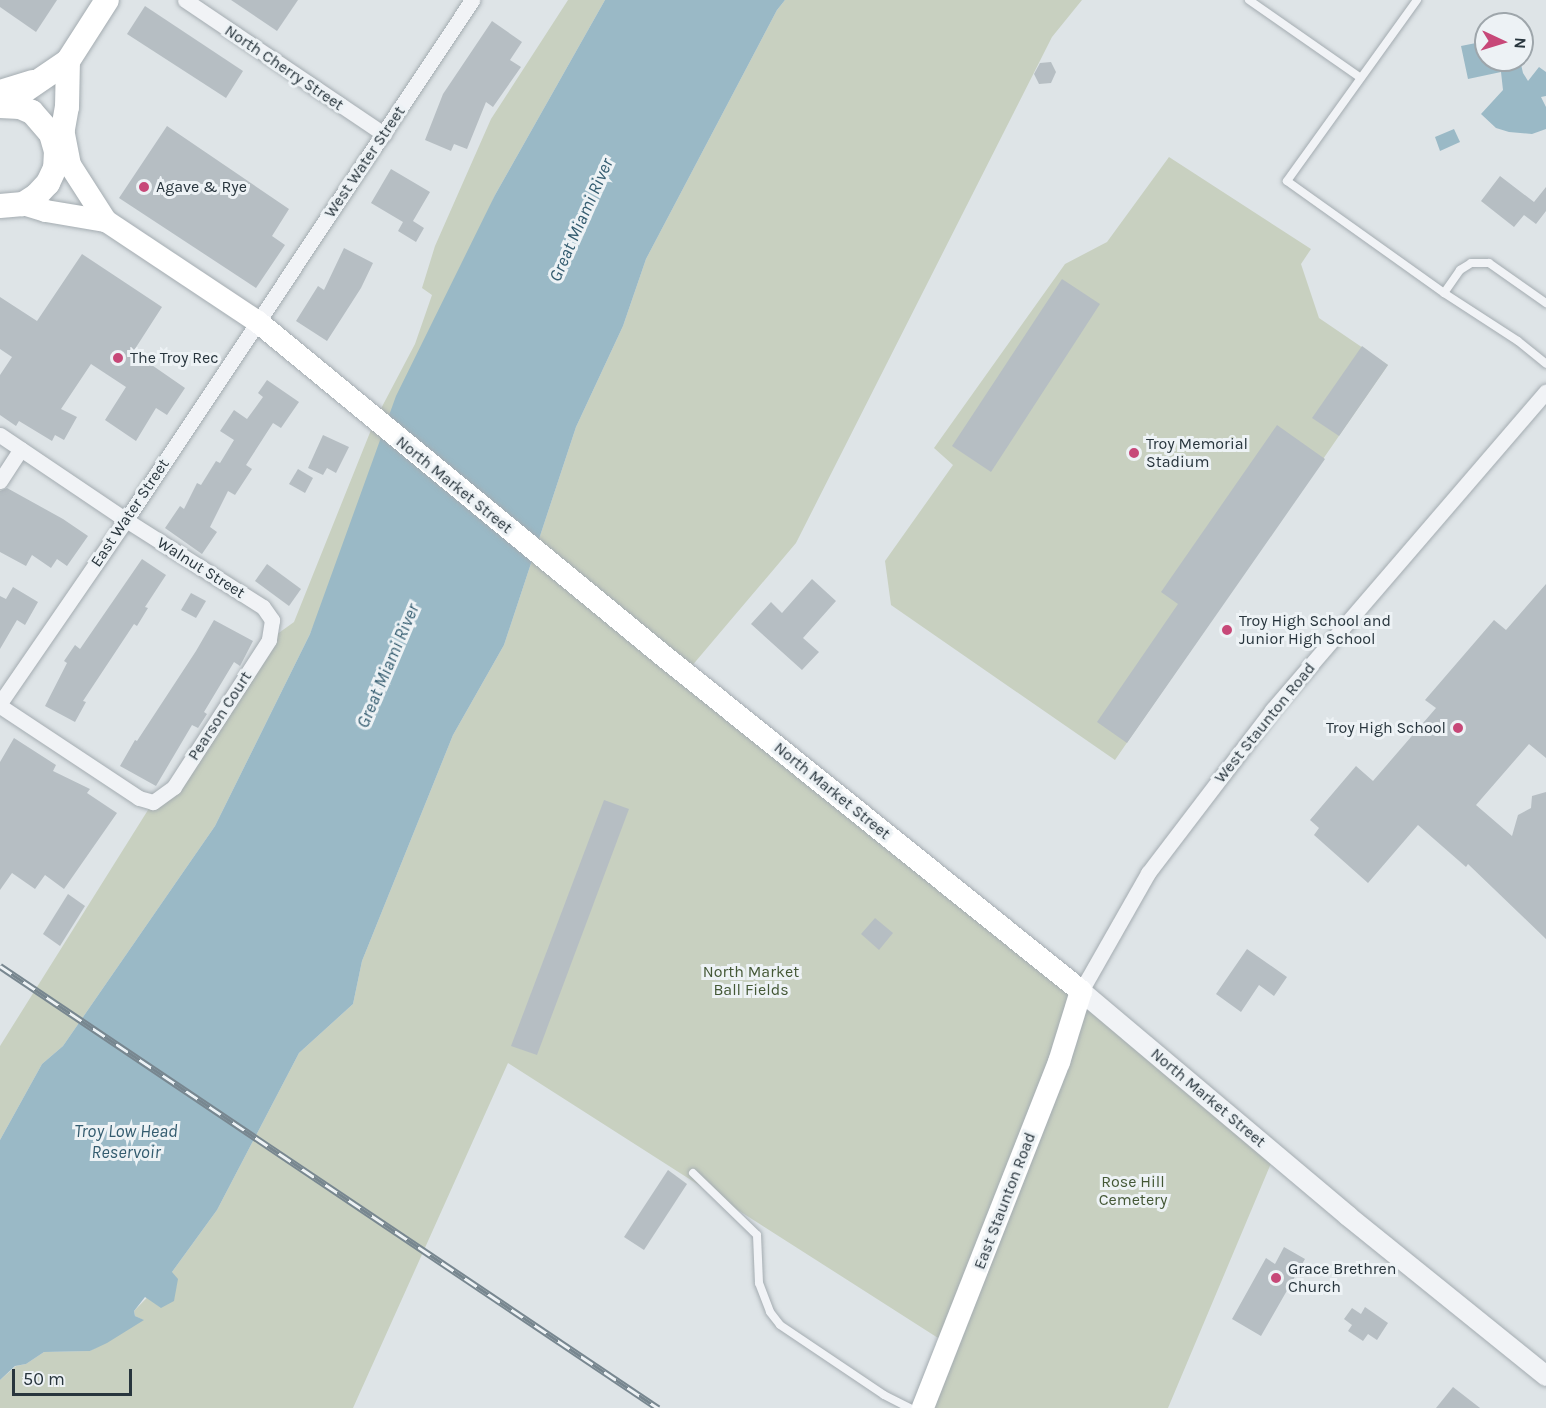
<!DOCTYPE html>
<style>
body{margin:0}
#map{position:relative;width:1546px;height:1408px;overflow:hidden;background:#dee4e7;font-family:Karla,sans-serif}
div>[style]{position:absolute}
[style*='--x']{left:calc(var(--x)*1px);top:calc(var(--y)*1px);width:calc(var(--w)*1px);rotate:calc(var(--a)*1deg)}
.green>*{inset:0;background:#c8d0c0}
.water>*{inset:0;background:#9ab9c6}
.building>*{inset:0;background:#b6bec3}
.roads{filter:drop-shadow(0 0 2px #a4acb1) drop-shadow(0 0 2px #a4acb1)}
.service>*{height:8px;margin:-4px;padding:0 4px;transform-origin:4px;border-radius:4px;background:#f1f3f6}
.minor>*{height:15px;margin:-7.5px;padding:0 7.5px;transform-origin:7.5px;border-radius:7.5px;background:#f1f3f6}
.tertiary>*{height:20px;margin:-10px;padding:0 10px;transform-origin:10px;border-radius:10px;background:#f1f3f6}
.secondary>*{height:22px;margin:-11px;padding:0 11px;transform-origin:11px;border-radius:11px;background:#fff}
.primary>*{height:24px;margin:-12px;padding:0 12px;transform-origin:12px;border-radius:12px;background:#fff}
.rail>*{height:7px;margin-top:-3.5px;transform-origin:0;background:repeating-linear-gradient(90deg,#edf2f5 0 14px,#788790 0 28px);box-sizing:border-box;border-block:2px solid #788790}
.dots>*{width:16px;height:16px;translate:-50% -50%;box-sizing:border-box;border:3px solid #edf2f5;border-radius:50%}
span{translate:-50% -50%;white-space:nowrap;text-align:center;line-height:1.15;-webkit-text-stroke:6px #edf2f5;paint-order:stroke}
.street-label{font-size:16px;color:#28353d}
.poi-label{font-size:16px;color:#28353d}
.left{translate:0 -50%;text-align:left}
.right{translate:-100% -50%;text-align:right}
.park-label{font-size:16px;color:#445836}
.water-label{font-size:18px;color:#345c6f;font-style:italic}
.north{position:absolute;left:1474px;top:12px;width:60px;height:60px;box-sizing:border-box;background:#edf2f5;border:2px solid #9ea6ab;border-radius:50%;rotate:94deg;font-size:16px;font-weight:700;line-height:24px;text-align:center;color:#28353d}
.north::after{content:'';display:block;margin:auto;width:21px;height:27px;background:#c74878;clip-path:polygon(50% 0,100% 100%,50% 72%,0 100%)}
.scale{position:absolute;left:12px;top:1369px;width:120px;height:27px;box-sizing:border-box;border:3px solid #28353d;border-top:0;padding-left:8px;font-size:18px;line-height:21px;white-space:nowrap;color:#28353d;-webkit-text-stroke:4px #edf2f5;paint-order:stroke}
</style>
<div id="map">
<div class="green">
<div style="clip-path:polygon(568px 0,605px 0,495px 195px,310px 634px,215px 826px,63px 1046px,42px 1064px,0 1140px,0 1046px,153px 802px,174px 787px,269px 640px,294px 622px,375px 420px,415px 344px,432px 295px,422px 288px,435px 246px,491px 119px)"></div>
<div style="clip-path:polygon(785px 0,1082px 0,1052px 37px,796px 543px,685px 674px,1275px 1154px,1168px 1408px,923px 1408px,949px 1345px,508px 1063px,353px 1408px,0 1408px,0 1380px,16px 1366px,26px 1364px,44px 1352px,90px 1351px,143px 1320px,135px 1316px,134px 1311px,172px 1272px,217px 1210px,299px 1053px,353px 1004px,362px 961px,453px 735px,504px 645px,576px 427px,623px 326px,646px 259px,777px 10px)"></div>
<div style="clip-path:polygon(1169px 157px,1311px 249px,1301px 264px,1319px 318px,1388px 365px,1115px 760px,891px 605px,885px 561px,953px 465px,934px 448px,1065px 264px,1107px 242px)"></div>
</div>
<div class="water">
<div style="clip-path:polygon(605px 0,785px 0,777px 10px,646px 259px,623px 326px,576px 427px,504px 645px,453px 735px,362px 961px,353px 1004px,299px 1053px,217px 1210px,172px 1272px,178px 1279px,174px 1301px,161px 1308px,145px 1297px,134px 1311px,135px 1316px,144px 1320px,107px 1343px,90px 1351px,44px 1352px,26px 1364px,15px 1366px,0 1380px,0 1140px,42px 1064px,63px 1046px,215px 826px,310px 634px,396px 396px,495px 195px)"></div>
<div style="clip-path:polygon(1486px 41px,1486px 60px,1520px 60px,1523px 73px,1528px 81px,1539px 67px,1546px 72px,1546px 96px,1541px 97px,1546px 107px,1546px 129px,1532px 134px,1509px 132px,1496px 128px,1481px 114px,1503px 90px,1501px 72px,1468px 79px,1461px 46px)"></div>
<div style="clip-path:polygon(1454px 129px,1460px 142px,1440px 151px,1435px 137px)"></div>
</div>
<div class="building">
<div style="clip-path:polygon(0 0,57px 0,36px 32px,0 7px)"></div>
<div style="clip-path:polygon(231px 0,298px 0,277px 31px)"></div>
<div style="clip-path:polygon(145px 6px,243px 71px,226px 98px,127px 34px)"></div>
<div style="clip-path:polygon(492px 21px,522px 42px,510px 60px,521px 67px,493px 107px,486px 102px,467px 149px,454px 144px,451px 151px,425px 140px,443px 94px)"></div>
<div style="clip-path:polygon(1051px 62px,1056px 72px,1051px 83px,1039px 84px,1034px 74px,1040px 63px)"></div>
<div style="clip-path:polygon(167px 126px,289px 209px,272px 236px,285px 245px,256px 288px,119px 198px)"></div>
<div style="clip-path:polygon(391px 169px,430px 192px,413px 221px,424px 228px,416px 242px,398px 231px,403px 222px,371px 203px)"></div>
<div style="clip-path:polygon(1500px 176px,1534px 202px,1546px 187px,1546px 211px,1536px 224px,1524px 215px,1514px 227px,1481px 201px)"></div>
<div style="clip-path:polygon(344px 248px,373px 263px,361px 288px,327px 341px,296px 321px,318px 286px,324px 290px)"></div>
<div style="clip-path:polygon(82px 254px,162px 307px,133px 352px,185px 388px,167px 415px,156px 408px,136px 441px,105px 420px,126px 387px,91px 364px,61px 409px,77px 417px,64px 440px,55px 435px,52px 441px,19px 421px,16px 426px,0 415px,0 375px,12px 357px,0 349px,0 297px,37px 321px)"></div>
<div style="clip-path:polygon(1062px 279px,1100px 304px,991px 472px,952px 446px)"></div>
<div style="clip-path:polygon(1362px 346px,1388px 365px,1339px 436px,1312px 418px)"></div>
<div style="clip-path:polygon(267px 380px,299px 402px,281px 428px,273px 423px,246px 465px,252px 469px,235px 495px,228px 491px,210px 527px,217px 532px,202px 554px,165px 528px,180px 506px,184px 509px,197px 483px,201px 485px,216px 461px,220px 463px,234px 440px,220px 431px,234px 410px,247px 419px,263px 397px,258px 393px)"></div>
<div style="clip-path:polygon(1277px 425px,1325px 459px,1127px 743px,1097px 722px,1178px 604px,1161px 592px)"></div>
<div style="clip-path:polygon(323px 435px,349px 447px,336px 473px,327px 468px,323px 475px,308px 468px)"></div>
<div style="clip-path:polygon(298px 469px,313px 478px,305px 493px,289px 484px)"></div>
<div style="clip-path:polygon(7px 488px,63px 519px,88px 536px,67px 566px,57px 559px,51px 568px,32px 555px,26px 566px,0 552px,0 491px)"></div>
<div style="clip-path:polygon(142px 559px,166px 575px,145px 607px,148px 608px,137px 626px,134px 624px,83px 701px,86px 702px,75px 722px,45px 706px,67px 663px,64px 661px,75px 645px,80px 649px)"></div>
<div style="clip-path:polygon(267px 564px,301px 589px,289px 606px,255px 581px)"></div>
<div style="clip-path:polygon(812px 579px,836px 601px,803px 638px,819px 652px,802px 670px,751px 624px,771px 602px,782px 613px)"></div>
<div style="clip-path:polygon(1546px 584px,1546px 758px,1529px 744px,1476px 805px,1512px 836px,1518px 815px,1531px 808px,1532px 796px,1546px 792px,1546px 939px,1468px 864px,1466px 867px,1418px 825px,1368px 883px,1314px 835px,1319px 828px,1310px 820px,1356px 766px,1373px 781px,1436px 708px,1425px 700px,1494px 620px,1506px 630px)"></div>
<div style="clip-path:polygon(13px 587px,38px 602px,25px 625px,17px 620px,0 649px,0 596px,6px 599px)"></div>
<div style="clip-path:polygon(191px 593px,206px 601px,196px 618px,181px 610px)"></div>
<div style="clip-path:polygon(214px 620px,253px 641px,240px 666px,234px 662px,204px 712px,207px 714px,198px 728px,192px 725px,156px 786px,120px 766px,135px 740px,137px 741px,196px 651px)"></div>
<div style="clip-path:polygon(14px 738px,56px 765px,53px 771px,90px 789px,87px 793px,117px 813px,64px 889px,45px 875px,35px 889px,12px 873px,0 890px,0 762px)"></div>
<div style="clip-path:polygon(604px 800px,629px 809px,537px 1055px,511px 1046px)"></div>
<div style="clip-path:polygon(68px 894px,85px 906px,60px 946px,43px 934px)"></div>
<div style="clip-path:polygon(875px 918px,893px 933px,879px 950px,861px 934px)"></div>
<div style="clip-path:polygon(1247px 949px,1287px 977px,1274px 996px,1259px 985px,1241px 1012px,1216px 994px)"></div>
<div style="clip-path:polygon(668px 1170px,687px 1184px,644px 1250px,624px 1237px)"></div>
<div style="clip-path:polygon(1284px 1247px,1305px 1259px,1261px 1336px,1232px 1319px,1266px 1258px,1275px 1264px)"></div>
<div style="clip-path:polygon(1365px 1307px,1388px 1323px,1377px 1340px,1368px 1334px,1363px 1341px,1348px 1331px,1352px 1325px,1344px 1319px,1352px 1308px,1361px 1314px)"></div>
<div style="clip-path:polygon(1453px 1387px,1480px 1408px,1436px 1408px)"></div>
</div>
<div class="roads">
<div class="service">
<div style="--x:1249;--y:0;--w:136;--a:34.9"></div>
<div style="--x:1417;--y:0;--w:223;--a:125.7"></div>
<div style="--x:1287;--y:181;--w:193;--a:35.5"></div>
<div style="--x:1444;--y:293;--w:88;--a:33"></div>
<div style="--x:1518;--y:341;--w:36;--a:39"></div>
<div style="--x:1444;--y:293;--w:28;--a:-55"></div>
<div style="--x:1460;--y:270;--w:13;--a:-32"></div>
<div style="--x:1471;--y:263;--w:18;--a:0"></div>
<div style="--x:1489;--y:263;--w:70;--a:35.1"></div>
<div style="--x:693;--y:1173;--w:89;--a:44.1"></div>
<div style="--x:757;--y:1235;--w:48;--a:87.6"></div>
<div style="--x:759;--y:1283;--w:31;--a:69"></div>
<div style="--x:770;--y:1312;--w:16;--a:52"></div>
<div style="--x:780;--y:1325;--w:125;--a:33.9"></div>
<div style="--x:884;--y:1395;--w:29;--a:27"></div>
</div>
<div class="minor">
<div style="--x:185;--y:0;--w:240;--a:34"></div>
<div style="--x:0;--y:435;--w:152;--a:34"></div>
<div style="--x:126;--y:520;--w:162;--a:32.4"></div>
<div style="--x:263;--y:607;--w:16;--a:55"></div>
<div style="--x:272;--y:620;--w:20;--a:99"></div>
<div style="--x:269;--y:640;--w:175;--a:122.9"></div>
<div style="--x:174;--y:787;--w:26;--a:144"></div>
<div style="--x:153;--y:802;--w:15;--a:-164"></div>
<div style="--x:139;--y:798;--w:167;--a:-146.5"></div>
<div style="--x:0;--y:481;--w:38;--a:-57"></div>
<div style="--x:0;--y:703;--w:222;--a:-55.5"></div>
<div style="--x:126;--y:520;--w:625;--a:-56.36"></div>
<div style="--x:1081;--y:991;--w:136;--a:-60.4"></div>
<div style="--x:1148;--y:873;--w:205;--a:-52.7"></div>
<div style="--x:1272;--y:710;--w:420;--a:-49.3"></div>
</div>
<div class="tertiary">
<div style="--x:1081;--y:991;--w:349;--a:40.1"></div>
<div style="--x:1348;--y:1216;--w:255;--a:38.9"></div>
</div>
<div class="secondary">
<div style="--x:0;--y:91;--w:34;--a:-17"></div>
<div style="--x:63;--y:129;--w:37;--a:79"></div>
<div style="--x:70;--y:165;--w:67;--a:57.3"></div>
<div style="--x:23;--y:204;--w:24;--a:17"></div>
<div style="--x:46;--y:211;--w:61;--a:9.5"></div>
<div style="--x:106;--y:221;--w:182;--a:33.6"></div>
<div style="--x:258;--y:322;--w:521;--a:39.47"></div>
<div style="--x:660;--y:653;--w:540;--a:38.76"></div>
<div style="--x:1081;--y:991;--w:74;--a:107.2"></div>
<div style="--x:1059;--y:1062;--w:372;--a:111.5"></div>
</div>
<div class="primary">
<div style="--x:5;--y:104;--w:76;--a:-34.3"></div>
<div style="--x:68;--y:61;--w:72;--a:-57.4"></div>
<div style="--x:0;--y:106;--w:20;--a:3"></div>
<div style="--x:20;--y:107;--w:13;--a:23"></div>
<div style="--x:32;--y:112;--w:29;--a:49"></div>
<div style="--x:51;--y:134;--w:18;--a:74"></div>
<div style="--x:56;--y:151;--w:17;--a:93"></div>
<div style="--x:55;--y:168;--w:17;--a:115"></div>
<div style="--x:48;--y:183;--w:16;--a:133"></div>
<div style="--x:37;--y:195;--w:17;--a:147"></div>
<div style="--x:23;--y:204;--w:23;--a:175"></div>
<div style="--x:56;--y:147;--w:19;--a:-69"></div>
<div style="--x:63;--y:129;--w:22;--a:-80"></div>
<div style="--x:67;--y:107;--w:46;--a:-88.8"></div>
</div>
</div>
<div class="rail">
<div style="--x:0;--y:966;--w:793;--a:33.89"></div>
</div>
<div class="dots">
<div style="left:144px;top:187px;background:#c74878"></div>
<div style="left:118px;top:358px;background:#c74878"></div>
<div style="left:1134px;top:453px;background:#c74878"></div>
<div style="left:1227px;top:630px;background:#c74878"></div>
<div style="left:1458px;top:728px;background:#c74878"></div>
<div style="left:1276px;top:1278px;background:#c74878"></div>
</div>
<div class="street-label">
<span style="left:284px;top:68px;rotate:34deg">North Cherry Street</span>
<span style="left:365px;top:162px;rotate:-56deg">West Water Street</span>
<span style="left:454px;top:485px;rotate:39deg">North Market Street</span>
<span style="left:130px;top:513px;rotate:-56deg">East Water Street</span>
<span style="left:201px;top:568px;rotate:32deg">Walnut Street</span>
<span style="left:220px;top:716px;rotate:-57deg">Pearson Court</span>
<span style="left:1265px;top:723px;rotate:-51deg">West Staunton Road</span>
<span style="left:832px;top:791px;rotate:39deg">North Market Street</span>
<span style="left:1208px;top:1098px;rotate:40deg">North Market Street</span>
<span style="left:1005px;top:1201px;rotate:-69deg">East Staunton Road</span>
</div>
<div class="poi-label">
<span class="left" style="left:156px;top:187px">Agave &amp; Rye</span>
<span class="left" style="left:130px;top:358px">The Troy Rec</span>
<span class="left" style="left:1146px;top:453px">Troy Memorial<br>Stadium</span>
<span class="left" style="left:1239px;top:630px">Troy High School and<br>Junior High School</span>
<span class="right" style="left:1446px;top:728px">Troy High School</span>
<span class="left" style="left:1288px;top:1278px">Grace Brethren<br>Church</span>
</div>
<div class="park-label">
<span style="left:751px;top:981px">North Market<br>Ball Fields</span>
<span style="left:1133px;top:1191px">Rose Hill<br>Cemetery</span>
</div>
<div class="water-label">
<span style="left:581px;top:220px;rotate:-66deg">Great Miami River</span>
<span style="left:388px;top:666px;rotate:-67deg">Great Miami River</span>
<span style="left:126px;top:1142px">Troy Low Head<br>Reservoir</span>
</div>
<div class="north">N</div>
<div class="scale">50 m</div>
</div>
